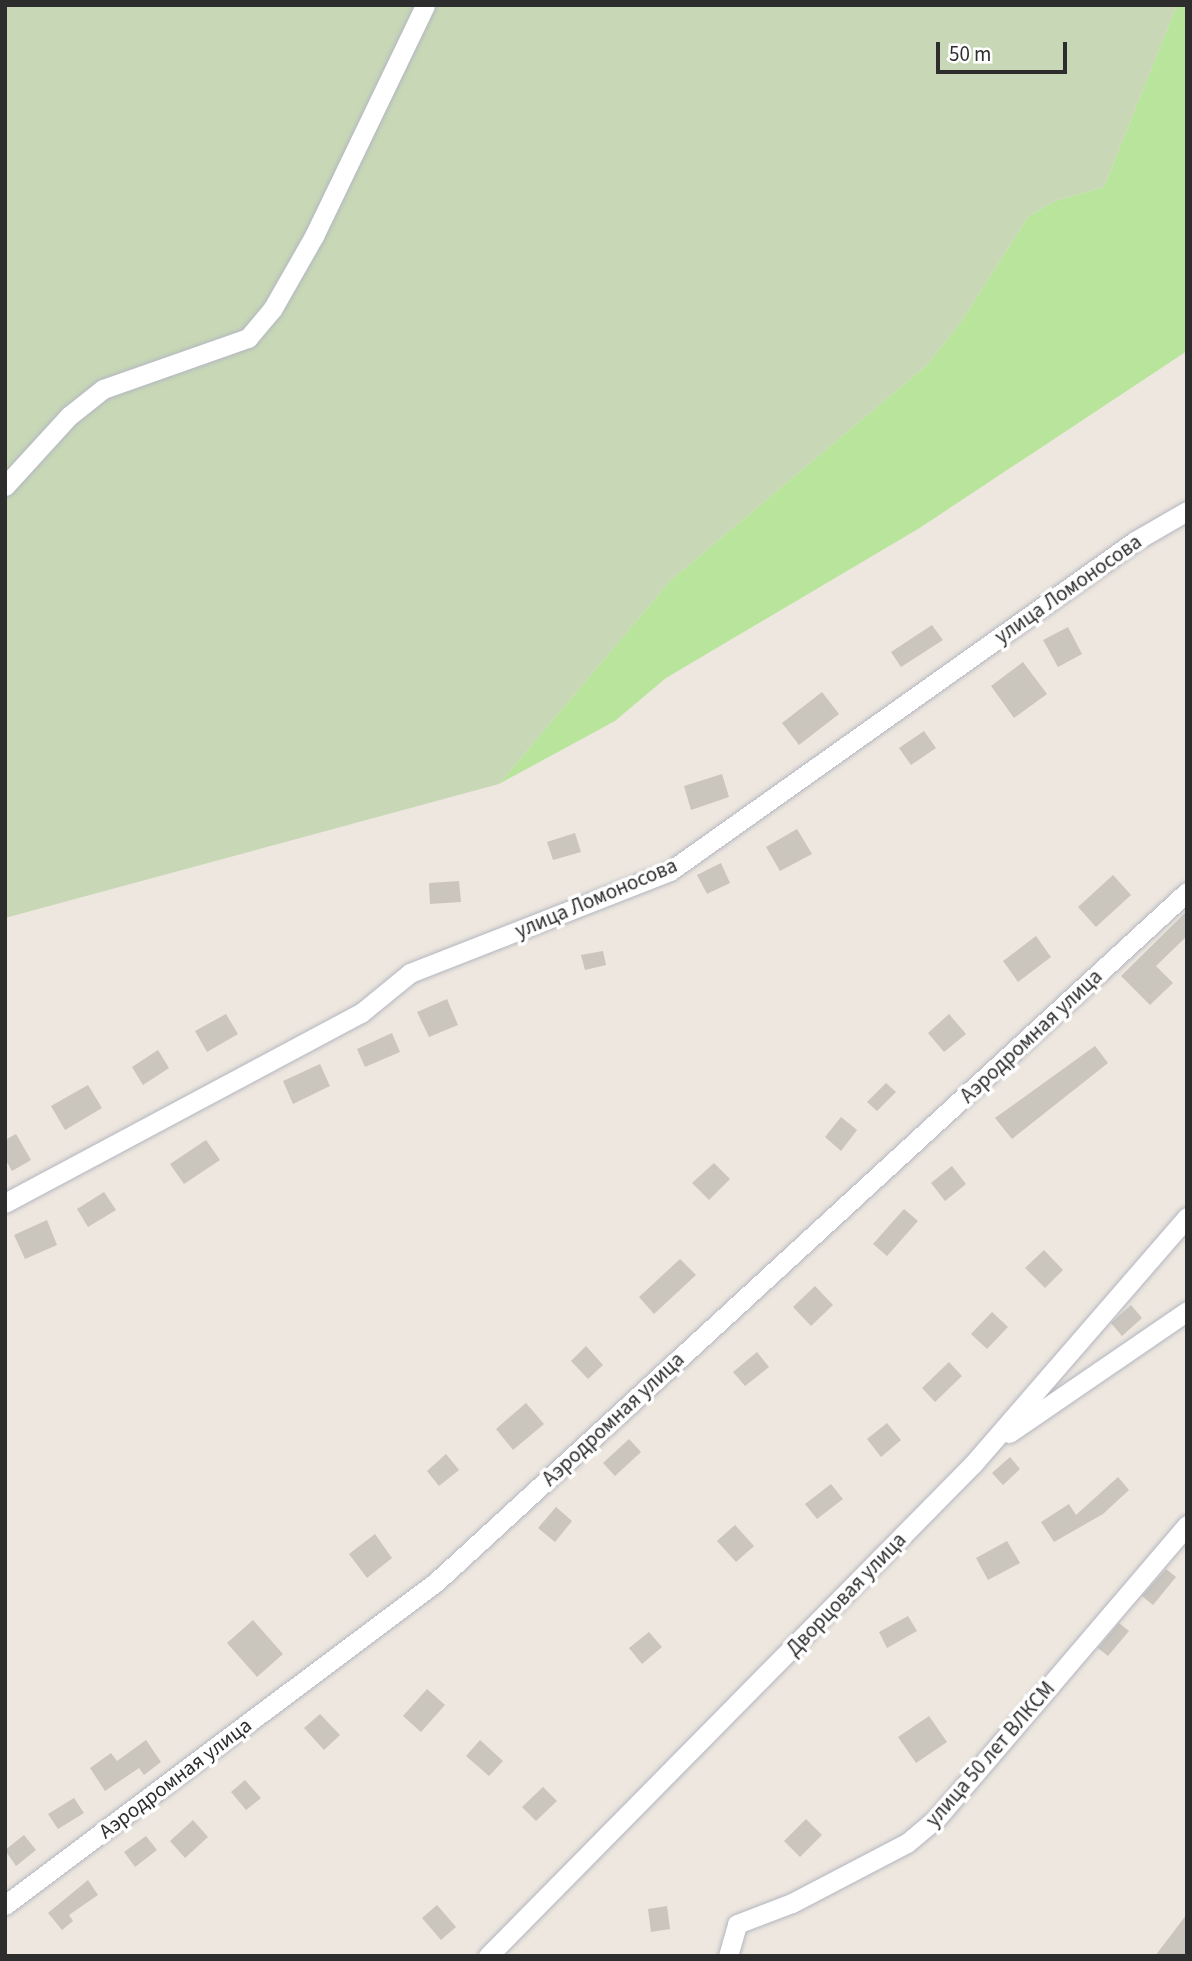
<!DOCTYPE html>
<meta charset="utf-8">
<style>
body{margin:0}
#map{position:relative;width:1192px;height:1961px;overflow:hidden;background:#eee7df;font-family:"Source Sans 3",sans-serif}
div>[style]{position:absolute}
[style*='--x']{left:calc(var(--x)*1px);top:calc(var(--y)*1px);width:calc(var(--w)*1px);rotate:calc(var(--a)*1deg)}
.green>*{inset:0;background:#b8e59b}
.cemetery>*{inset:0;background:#c8d8b6}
.building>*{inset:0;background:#cac5bd}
.roads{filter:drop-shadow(0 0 2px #b3b6c0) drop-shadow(0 0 2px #b3b6c0)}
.street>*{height:19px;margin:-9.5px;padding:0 9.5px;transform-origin:9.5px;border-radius:9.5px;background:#fff}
span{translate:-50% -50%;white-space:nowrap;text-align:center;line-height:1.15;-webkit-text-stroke:7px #fff;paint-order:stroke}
.street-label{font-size:21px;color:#2d2d2d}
.frame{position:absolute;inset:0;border:7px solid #2d2d2d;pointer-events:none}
.scale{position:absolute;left:936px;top:42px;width:131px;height:32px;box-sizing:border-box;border:4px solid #2d2d2d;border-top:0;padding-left:9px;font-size:21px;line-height:24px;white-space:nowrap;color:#2d2d2d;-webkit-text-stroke:5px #fff;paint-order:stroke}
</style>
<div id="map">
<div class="green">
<div style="clip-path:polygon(1177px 5px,1187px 5px,1187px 351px,918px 529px,666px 678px,615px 721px,499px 784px,671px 580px,927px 365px,961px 322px,1028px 217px,1055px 201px,1104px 187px)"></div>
</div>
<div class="cemetery">
<div style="clip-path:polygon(5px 5px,1177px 5px,1104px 187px,1055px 201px,1028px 217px,961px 322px,927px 365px,671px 580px,499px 784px,5px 918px)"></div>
</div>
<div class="building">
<div style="clip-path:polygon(932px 625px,943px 640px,901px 667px,891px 652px)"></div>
<div style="clip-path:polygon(1068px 627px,1082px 654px,1058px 667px,1043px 640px)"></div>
<div style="clip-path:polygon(1023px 662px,1047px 694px,1014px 718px,991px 686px)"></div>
<div style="clip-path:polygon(822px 692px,839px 714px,799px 745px,782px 723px)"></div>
<div style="clip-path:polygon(924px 731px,936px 748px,911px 765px,899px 748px)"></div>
<div style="clip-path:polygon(722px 774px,729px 797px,691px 810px,684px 786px)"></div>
<div style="clip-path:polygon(797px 829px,812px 854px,780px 871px,766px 847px)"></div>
<div style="clip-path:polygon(575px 833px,581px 852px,553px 860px,547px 842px)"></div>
<div style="clip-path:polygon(721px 863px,730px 883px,707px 894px,697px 875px)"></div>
<div style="clip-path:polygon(1113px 875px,1131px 895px,1096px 927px,1078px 907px)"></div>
<div style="clip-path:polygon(459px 881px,461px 902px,430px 904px,429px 883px)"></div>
<div style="clip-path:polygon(1187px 911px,1187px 936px,1156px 966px,1173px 983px,1150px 1005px,1121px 976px)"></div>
<div style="clip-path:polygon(1036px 936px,1051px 957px,1018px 982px,1003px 961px)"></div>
<div style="clip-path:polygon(603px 951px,606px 965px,585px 970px,581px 955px)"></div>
<div style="clip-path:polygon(447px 999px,458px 1025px,429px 1037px,417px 1012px)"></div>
<div style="clip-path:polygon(226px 1014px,238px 1034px,207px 1052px,195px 1031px)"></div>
<div style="clip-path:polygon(949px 1014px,966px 1034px,944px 1052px,928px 1033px)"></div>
<div style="clip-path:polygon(392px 1033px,400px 1052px,365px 1067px,357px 1049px)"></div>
<div style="clip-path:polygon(1095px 1046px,1108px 1063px,1012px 1139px,995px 1118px)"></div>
<div style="clip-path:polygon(158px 1050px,169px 1068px,143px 1085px,132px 1067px)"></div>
<div style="clip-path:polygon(320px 1064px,330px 1086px,293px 1104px,283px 1081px)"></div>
<div style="clip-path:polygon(886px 1083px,896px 1092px,877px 1111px,867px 1102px)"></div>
<div style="clip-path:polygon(88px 1085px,102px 1108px,65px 1130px,51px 1106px)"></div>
<div style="clip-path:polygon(841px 1117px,857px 1130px,841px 1151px,825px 1137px)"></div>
<div style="clip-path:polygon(16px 1134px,31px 1160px,12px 1171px,5px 1159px,5px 1140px)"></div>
<div style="clip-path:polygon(206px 1140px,220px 1160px,184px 1184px,170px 1164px)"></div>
<div style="clip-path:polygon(714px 1163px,730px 1179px,709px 1200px,692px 1183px)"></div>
<div style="clip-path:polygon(952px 1166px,966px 1184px,945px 1201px,931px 1183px)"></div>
<div style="clip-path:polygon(104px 1192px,116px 1210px,88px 1227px,77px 1209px)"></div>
<div style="clip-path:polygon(904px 1209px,918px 1221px,887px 1256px,873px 1244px)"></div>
<div style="clip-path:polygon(47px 1220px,57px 1245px,25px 1259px,14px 1235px)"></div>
<div style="clip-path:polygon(1044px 1250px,1063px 1270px,1045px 1288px,1025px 1268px)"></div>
<div style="clip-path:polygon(680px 1259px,696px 1275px,654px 1314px,639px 1297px)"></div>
<div style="clip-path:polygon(815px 1286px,833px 1305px,811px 1326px,793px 1307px)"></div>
<div style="clip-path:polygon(1131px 1305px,1142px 1318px,1122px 1336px,1111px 1323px)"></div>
<div style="clip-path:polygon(992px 1312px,1008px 1327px,987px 1349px,971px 1334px)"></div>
<div style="clip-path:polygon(586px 1346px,603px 1365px,588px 1379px,571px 1361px)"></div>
<div style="clip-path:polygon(757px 1352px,769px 1367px,745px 1386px,733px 1372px)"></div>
<div style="clip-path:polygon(949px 1362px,962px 1376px,935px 1402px,922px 1388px)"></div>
<div style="clip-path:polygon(526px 1403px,544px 1424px,513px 1450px,496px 1429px)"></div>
<div style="clip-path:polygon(887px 1423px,901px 1440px,881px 1457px,867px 1439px)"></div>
<div style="clip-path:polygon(629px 1439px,641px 1452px,615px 1476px,603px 1463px)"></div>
<div style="clip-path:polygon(446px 1454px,459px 1470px,439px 1486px,427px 1471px)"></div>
<div style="clip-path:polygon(1010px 1457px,1020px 1469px,1003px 1485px,992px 1473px)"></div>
<div style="clip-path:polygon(1118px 1477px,1129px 1490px,1103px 1514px,1054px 1542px,1041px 1522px,1069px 1504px,1076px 1515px)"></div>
<div style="clip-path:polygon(831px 1484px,843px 1499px,817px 1519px,805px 1504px)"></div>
<div style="clip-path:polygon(556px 1507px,572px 1521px,555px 1542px,538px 1528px)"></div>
<div style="clip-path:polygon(735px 1525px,754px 1546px,736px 1562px,717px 1541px)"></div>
<div style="clip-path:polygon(375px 1534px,392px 1558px,367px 1578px,349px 1554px)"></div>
<div style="clip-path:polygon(1007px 1541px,1020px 1563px,988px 1580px,976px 1558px)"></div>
<div style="clip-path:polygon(1166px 1569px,1176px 1577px,1153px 1605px,1142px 1596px)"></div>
<div style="clip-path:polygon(908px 1616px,917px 1631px,887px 1648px,879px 1632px)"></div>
<div style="clip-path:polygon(253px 1620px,283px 1654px,257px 1677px,227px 1643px)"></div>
<div style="clip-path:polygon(1119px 1623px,1129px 1631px,1108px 1656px,1098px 1648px)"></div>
<div style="clip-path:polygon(649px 1632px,662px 1647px,642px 1664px,629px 1648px)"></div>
<div style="clip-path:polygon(427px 1689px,445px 1705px,421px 1732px,403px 1716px)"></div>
<div style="clip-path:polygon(320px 1714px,340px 1735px,324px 1750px,304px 1728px)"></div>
<div style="clip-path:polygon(929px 1716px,947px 1742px,916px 1763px,898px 1737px)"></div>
<div style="clip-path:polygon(146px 1740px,161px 1762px,144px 1775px,139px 1768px,105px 1791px,90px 1768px,111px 1753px,117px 1761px)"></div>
<div style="clip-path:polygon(480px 1740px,503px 1761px,489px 1776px,466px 1756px)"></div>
<div style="clip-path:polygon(245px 1780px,261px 1798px,246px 1810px,231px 1792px)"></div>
<div style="clip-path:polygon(543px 1787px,557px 1801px,536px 1821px,522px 1807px)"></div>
<div style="clip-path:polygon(74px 1798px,84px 1813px,58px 1829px,48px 1814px)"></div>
<div style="clip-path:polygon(806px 1819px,822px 1835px,800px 1857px,784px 1841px)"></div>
<div style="clip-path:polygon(193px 1820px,208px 1837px,185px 1858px,170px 1841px)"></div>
<div style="clip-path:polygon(24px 1835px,36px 1850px,16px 1866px,5px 1850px)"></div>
<div style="clip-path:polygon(146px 1836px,157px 1850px,135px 1867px,124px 1852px)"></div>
<div style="clip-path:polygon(88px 1880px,98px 1895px,69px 1915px,73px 1921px,62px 1930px,48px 1913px)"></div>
<div style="clip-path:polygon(437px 1905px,456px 1927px,441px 1940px,422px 1918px)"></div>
<div style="clip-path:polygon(667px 1906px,670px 1929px,651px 1932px,648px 1909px)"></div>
<div style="clip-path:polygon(1187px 1914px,1187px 1956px,1155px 1956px)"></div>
</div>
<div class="roads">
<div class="street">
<div style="--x:5;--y:486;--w:95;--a:-47.6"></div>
<div style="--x:69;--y:416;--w:43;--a:-38.5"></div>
<div style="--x:103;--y:389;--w:154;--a:-19.4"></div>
<div style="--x:248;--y:338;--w:39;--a:-50"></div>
<div style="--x:273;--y:308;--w:83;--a:-60.3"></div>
<div style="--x:314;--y:236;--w:256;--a:-64.3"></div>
<div style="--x:5;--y:1203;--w:404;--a:-28.1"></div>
<div style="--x:361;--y:1013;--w:63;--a:-39.2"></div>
<div style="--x:410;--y:973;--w:279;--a:-21.4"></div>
<div style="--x:670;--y:871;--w:570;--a:-35.36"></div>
<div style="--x:1135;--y:541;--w:60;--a:-30"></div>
<div style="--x:1009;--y:1433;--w:216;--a:-34.4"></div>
<div style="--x:5;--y:1905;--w:539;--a:-36.85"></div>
<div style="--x:436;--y:1582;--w:1020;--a:-42.58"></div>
<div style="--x:488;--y:1956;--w:691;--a:-45.41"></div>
<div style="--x:973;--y:1464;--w:327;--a:-49.1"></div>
<div style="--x:728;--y:1956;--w:33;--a:-74"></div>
<div style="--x:737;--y:1924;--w:59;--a:-20.9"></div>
<div style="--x:792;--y:1903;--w:130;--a:-27.6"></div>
<div style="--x:907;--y:1843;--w:38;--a:-40"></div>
<div style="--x:936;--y:1819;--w:387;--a:-49.5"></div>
</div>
</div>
<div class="street-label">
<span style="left:1068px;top:589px;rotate:-35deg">улица Ломоносова</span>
<span style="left:596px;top:898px;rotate:-23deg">улица Ломоносова</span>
<span style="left:1031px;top:1036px;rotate:-43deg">Аэродромная улица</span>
<span style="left:613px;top:1419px;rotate:-43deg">Аэродромная улица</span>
<span style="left:846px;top:1594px;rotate:-46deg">Дворцовая улица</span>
<span style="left:990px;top:1754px;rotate:-49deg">улица 50 лет ВЛКСМ</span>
<span style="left:175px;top:1778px;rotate:-37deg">Аэродромная улица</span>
</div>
<div class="frame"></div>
<div class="scale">50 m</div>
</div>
